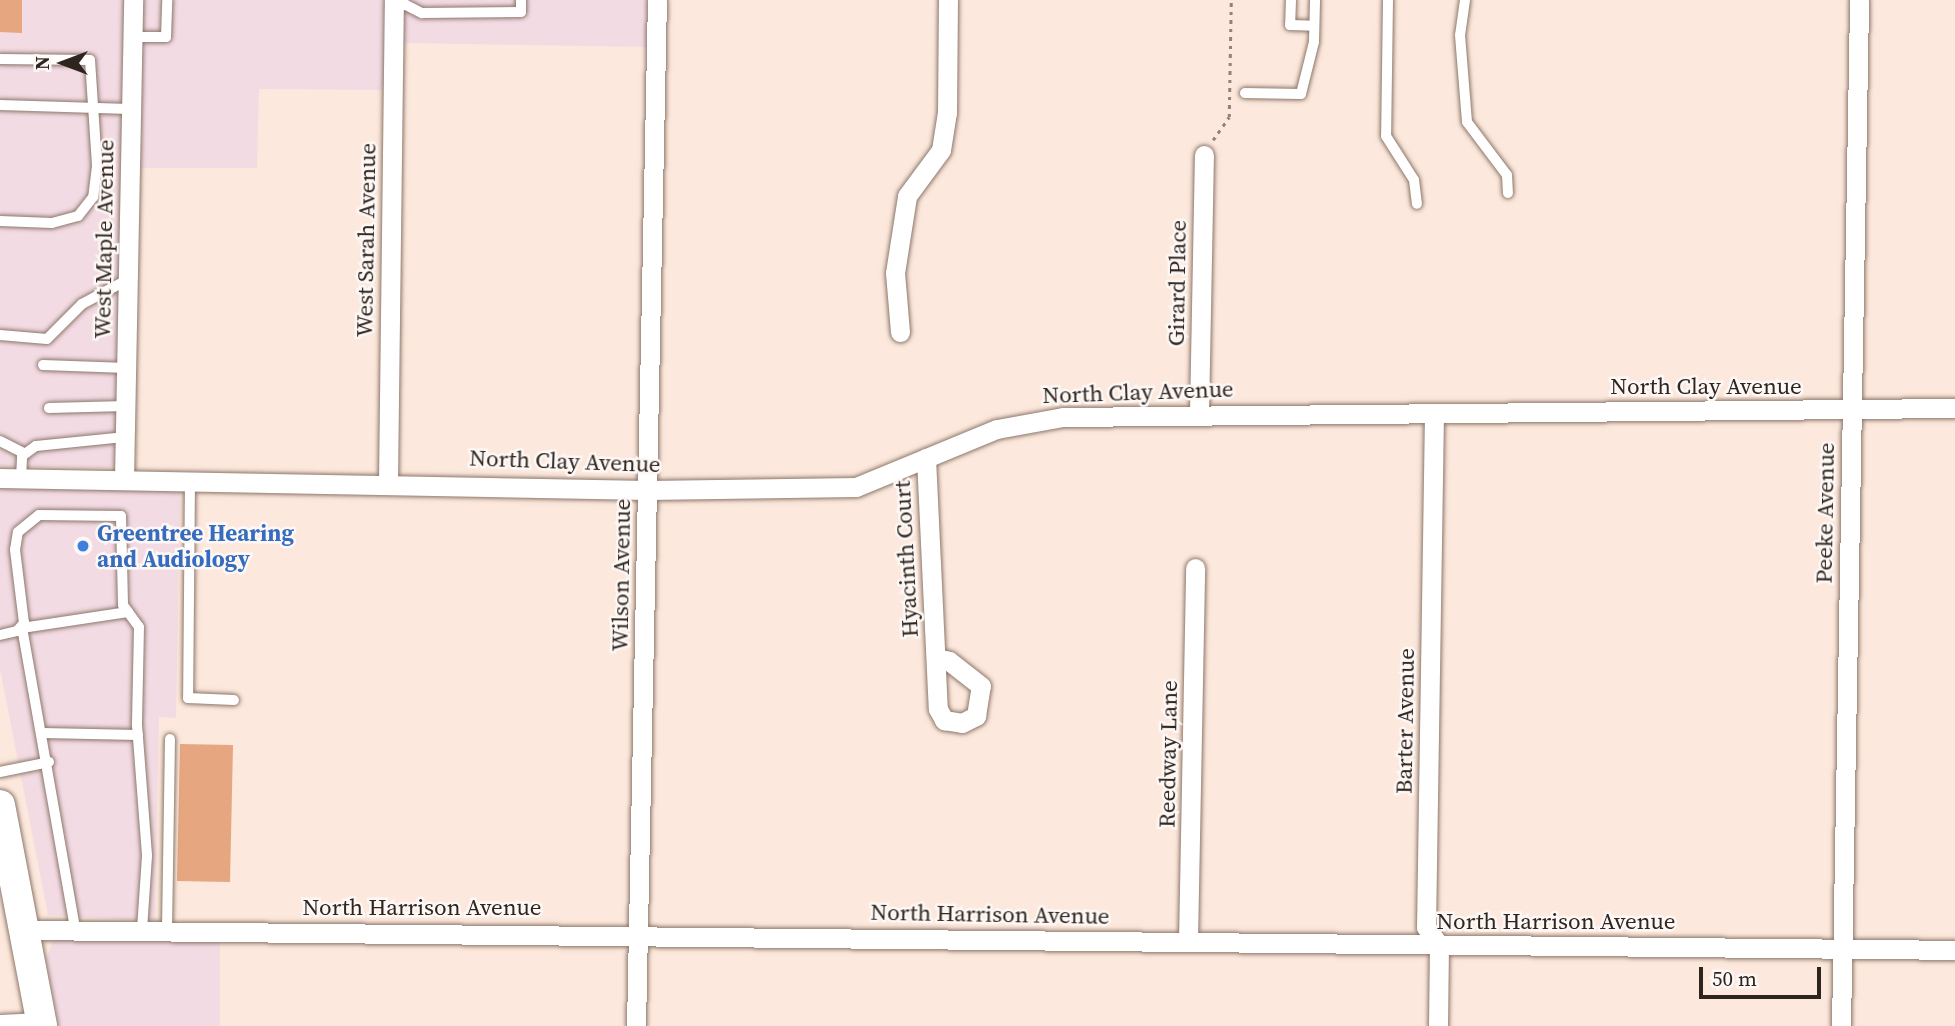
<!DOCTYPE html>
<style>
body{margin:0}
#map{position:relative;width:1955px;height:1026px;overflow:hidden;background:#fce8dc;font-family:"Source Serif 4",serif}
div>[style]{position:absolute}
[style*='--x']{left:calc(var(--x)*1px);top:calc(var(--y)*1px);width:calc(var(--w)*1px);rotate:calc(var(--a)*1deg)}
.commercial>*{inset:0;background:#f3dbe4}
.building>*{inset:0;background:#e6a67f}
.path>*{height:2.5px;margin-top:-1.25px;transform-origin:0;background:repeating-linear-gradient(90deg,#91837a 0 3.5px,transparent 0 8.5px)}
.roads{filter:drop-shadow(0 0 2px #8d776a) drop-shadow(0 0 2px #8d776a)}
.lane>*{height:10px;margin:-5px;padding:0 5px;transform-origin:5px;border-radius:5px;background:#fff}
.street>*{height:19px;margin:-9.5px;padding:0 9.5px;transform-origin:9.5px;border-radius:9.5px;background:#fff}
.primary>*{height:30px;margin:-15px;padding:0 15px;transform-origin:15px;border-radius:15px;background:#fff}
.dots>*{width:19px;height:19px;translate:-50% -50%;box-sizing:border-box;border:4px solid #fdf8f5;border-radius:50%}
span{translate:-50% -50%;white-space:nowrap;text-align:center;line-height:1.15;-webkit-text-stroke:5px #fdf8f5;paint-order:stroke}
.street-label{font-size:23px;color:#2e251f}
.shop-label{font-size:23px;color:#366cbe;font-weight:700}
.left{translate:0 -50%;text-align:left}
.north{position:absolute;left:28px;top:28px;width:70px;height:70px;-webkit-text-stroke:5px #fdf8f5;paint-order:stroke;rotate:270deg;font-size:19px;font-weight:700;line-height:28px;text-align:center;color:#2e251f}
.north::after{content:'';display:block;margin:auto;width:24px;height:32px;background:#2e251f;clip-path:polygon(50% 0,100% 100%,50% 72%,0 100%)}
.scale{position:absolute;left:1699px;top:967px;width:122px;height:32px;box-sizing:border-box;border:4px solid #2e251f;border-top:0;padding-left:9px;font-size:21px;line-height:24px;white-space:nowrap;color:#2e251f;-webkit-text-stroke:5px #fdf8f5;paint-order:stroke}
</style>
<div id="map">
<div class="commercial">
<div style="clip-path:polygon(0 0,126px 0,116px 464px,109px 468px,0 466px)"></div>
<div style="clip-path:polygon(143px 0,387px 0,385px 90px,259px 89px,257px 168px,141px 168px)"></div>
<div style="clip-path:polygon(404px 0,647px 0,648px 47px,403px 43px)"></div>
<div style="clip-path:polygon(0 483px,180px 487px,176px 718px,159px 717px,155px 921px,48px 915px,0 669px)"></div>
<div style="clip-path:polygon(54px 938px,220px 940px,220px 1026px,59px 1026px,46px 960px)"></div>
</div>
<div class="building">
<div style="clip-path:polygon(0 0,22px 0,22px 33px,0 32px)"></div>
<div style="clip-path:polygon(180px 744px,233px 745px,230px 882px,177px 881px)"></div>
</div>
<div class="path">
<div style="--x:1213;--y:140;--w:28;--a:-55"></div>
<div style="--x:1229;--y:117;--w:117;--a:-89"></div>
</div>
<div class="roads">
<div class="lane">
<div style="--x:1291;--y:0;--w:25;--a:92"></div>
<div style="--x:1290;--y:25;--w:24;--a:2"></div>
<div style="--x:1388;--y:0;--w:136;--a:90.8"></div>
<div style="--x:1386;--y:136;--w:52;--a:57.5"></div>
<div style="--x:1414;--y:180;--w:24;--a:83"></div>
<div style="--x:1465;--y:0;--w:35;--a:98"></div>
<div style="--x:1460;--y:35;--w:87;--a:85.4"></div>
<div style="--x:1467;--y:122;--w:66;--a:53"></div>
<div style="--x:1507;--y:175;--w:18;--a:87"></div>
<div style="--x:394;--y:6;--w:12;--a:-5"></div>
<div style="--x:406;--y:5;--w:18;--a:27"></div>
<div style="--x:422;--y:13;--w:99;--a:-0.6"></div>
<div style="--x:521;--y:12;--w:12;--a:-90"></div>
<div style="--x:131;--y:37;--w:35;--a:0"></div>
<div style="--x:166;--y:37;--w:37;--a:-88"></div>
<div style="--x:0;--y:59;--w:90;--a:0.6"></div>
<div style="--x:90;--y:60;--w:106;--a:86.2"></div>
<div style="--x:97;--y:166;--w:31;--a:97"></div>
<div style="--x:93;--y:197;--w:24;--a:128"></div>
<div style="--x:78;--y:216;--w:27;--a:165"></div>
<div style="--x:52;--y:223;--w:52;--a:-177.8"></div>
<div style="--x:1245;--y:93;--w:56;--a:1"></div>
<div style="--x:1301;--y:94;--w:54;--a:-76"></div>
<div style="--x:1314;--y:42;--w:42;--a:-88.6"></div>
<div style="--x:0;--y:105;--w:130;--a:1.8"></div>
<div style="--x:0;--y:335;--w:47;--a:4.9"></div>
<div style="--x:47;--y:339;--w:49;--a:-45"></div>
<div style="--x:82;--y:304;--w:51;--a:-28.1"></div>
<div style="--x:43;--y:365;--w:84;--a:2"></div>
<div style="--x:49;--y:408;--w:77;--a:-1.5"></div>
<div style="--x:0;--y:441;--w:27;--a:27"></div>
<div style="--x:21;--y:478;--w:22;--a:-87"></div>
<div style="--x:22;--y:456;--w:17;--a:-36"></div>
<div style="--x:36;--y:446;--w:88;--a:-5.8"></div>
<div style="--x:190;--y:480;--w:218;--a:90.5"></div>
<div style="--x:188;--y:698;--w:46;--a:2.5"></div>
<div style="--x:0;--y:635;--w:17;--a:-13"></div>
<div style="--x:17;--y:631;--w:11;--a:-49"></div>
<div style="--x:24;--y:623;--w:74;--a:-97"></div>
<div style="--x:15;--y:550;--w:18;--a:-81"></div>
<div style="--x:18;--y:532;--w:27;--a:-39"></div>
<div style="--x:39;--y:515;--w:82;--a:0.7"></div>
<div style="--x:121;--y:516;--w:89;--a:88.7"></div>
<div style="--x:123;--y:605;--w:27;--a:54"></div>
<div style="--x:139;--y:627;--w:98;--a:91.2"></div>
<div style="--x:137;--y:725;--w:131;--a:85.6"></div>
<div style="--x:147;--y:856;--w:73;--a:93.9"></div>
<div style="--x:43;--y:733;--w:95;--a:1.2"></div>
<div style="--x:0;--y:772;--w:50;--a:-11.5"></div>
<div style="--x:75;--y:928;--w:305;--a:-100"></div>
<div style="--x:22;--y:628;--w:107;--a:-8.6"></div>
<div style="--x:167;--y:929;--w:190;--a:-89.1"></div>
</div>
<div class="street">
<div style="--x:900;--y:332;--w:59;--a:-94.8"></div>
<div style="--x:895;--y:273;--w:78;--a:-81.1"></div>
<div style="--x:907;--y:196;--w:57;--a:-53.5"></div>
<div style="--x:941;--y:150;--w:37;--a:-81"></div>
<div style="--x:947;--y:113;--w:113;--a:-89.5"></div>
<div style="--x:1199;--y:413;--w:258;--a:-88.9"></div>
<div style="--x:1434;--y:413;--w:514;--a:90.89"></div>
<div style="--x:1426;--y:927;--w:22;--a:54"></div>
<div style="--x:1439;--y:945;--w:81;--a:90.7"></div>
<div style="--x:926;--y:458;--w:251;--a:87.3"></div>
<div style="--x:938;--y:709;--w:13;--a:61"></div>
<div style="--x:944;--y:720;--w:18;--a:9"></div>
<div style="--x:962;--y:723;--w:16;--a:-27"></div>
<div style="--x:976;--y:716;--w:30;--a:-81"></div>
<div style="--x:981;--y:686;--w:41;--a:-142"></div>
<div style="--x:949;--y:661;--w:12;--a:-166"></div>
<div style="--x:0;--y:478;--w:648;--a:1.06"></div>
<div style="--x:648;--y:490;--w:208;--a:-0.8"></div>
<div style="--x:856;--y:487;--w:152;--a:-22.4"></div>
<div style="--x:997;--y:429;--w:67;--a:-10.3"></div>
<div style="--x:1063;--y:417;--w:892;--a:-0.58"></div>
<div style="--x:124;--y:479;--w:479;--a:-88.9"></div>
<div style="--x:388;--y:481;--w:481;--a:-89.3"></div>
<div style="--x:24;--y:930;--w:1931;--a:0.59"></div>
<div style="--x:1188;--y:941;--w:373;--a:-88.9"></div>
<div style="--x:0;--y:1024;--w:41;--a:-2.8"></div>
<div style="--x:636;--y:1026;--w:1026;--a:-88.83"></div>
<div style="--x:1841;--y:1026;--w:1026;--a:-88.99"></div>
</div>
<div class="primary">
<div style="--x:0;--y:805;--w:225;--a:79.2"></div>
</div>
</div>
<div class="dots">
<div style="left:83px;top:546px;background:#3f7fe0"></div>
</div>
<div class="street-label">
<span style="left:104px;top:239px;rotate:-89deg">West Maple Avenue</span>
<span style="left:366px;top:240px;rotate:-89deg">West Sarah Avenue</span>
<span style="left:1177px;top:283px;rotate:-89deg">Girard Place</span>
<span style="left:1706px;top:386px">North Clay Avenue</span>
<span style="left:1138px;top:392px;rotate:-2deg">North Clay Avenue</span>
<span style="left:565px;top:461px;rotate:2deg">North Clay Avenue</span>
<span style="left:1825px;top:513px;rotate:-89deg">Peeke Avenue</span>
<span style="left:906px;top:559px;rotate:-93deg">Hyacinth Court</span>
<span style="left:621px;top:575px;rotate:-89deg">Wilson Avenue</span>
<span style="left:1405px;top:721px;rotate:-89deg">Barter Avenue</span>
<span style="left:1168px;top:754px;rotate:-89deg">Reedway Lane</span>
<span style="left:422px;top:907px">North Harrison Avenue</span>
<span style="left:990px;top:914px;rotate:1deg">North Harrison Avenue</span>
<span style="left:1556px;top:921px">North Harrison Avenue</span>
</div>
<div class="shop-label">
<span class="left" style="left:97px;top:546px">Greentree Hearing<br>and Audiology</span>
</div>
<div class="north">N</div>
<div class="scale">50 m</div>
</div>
